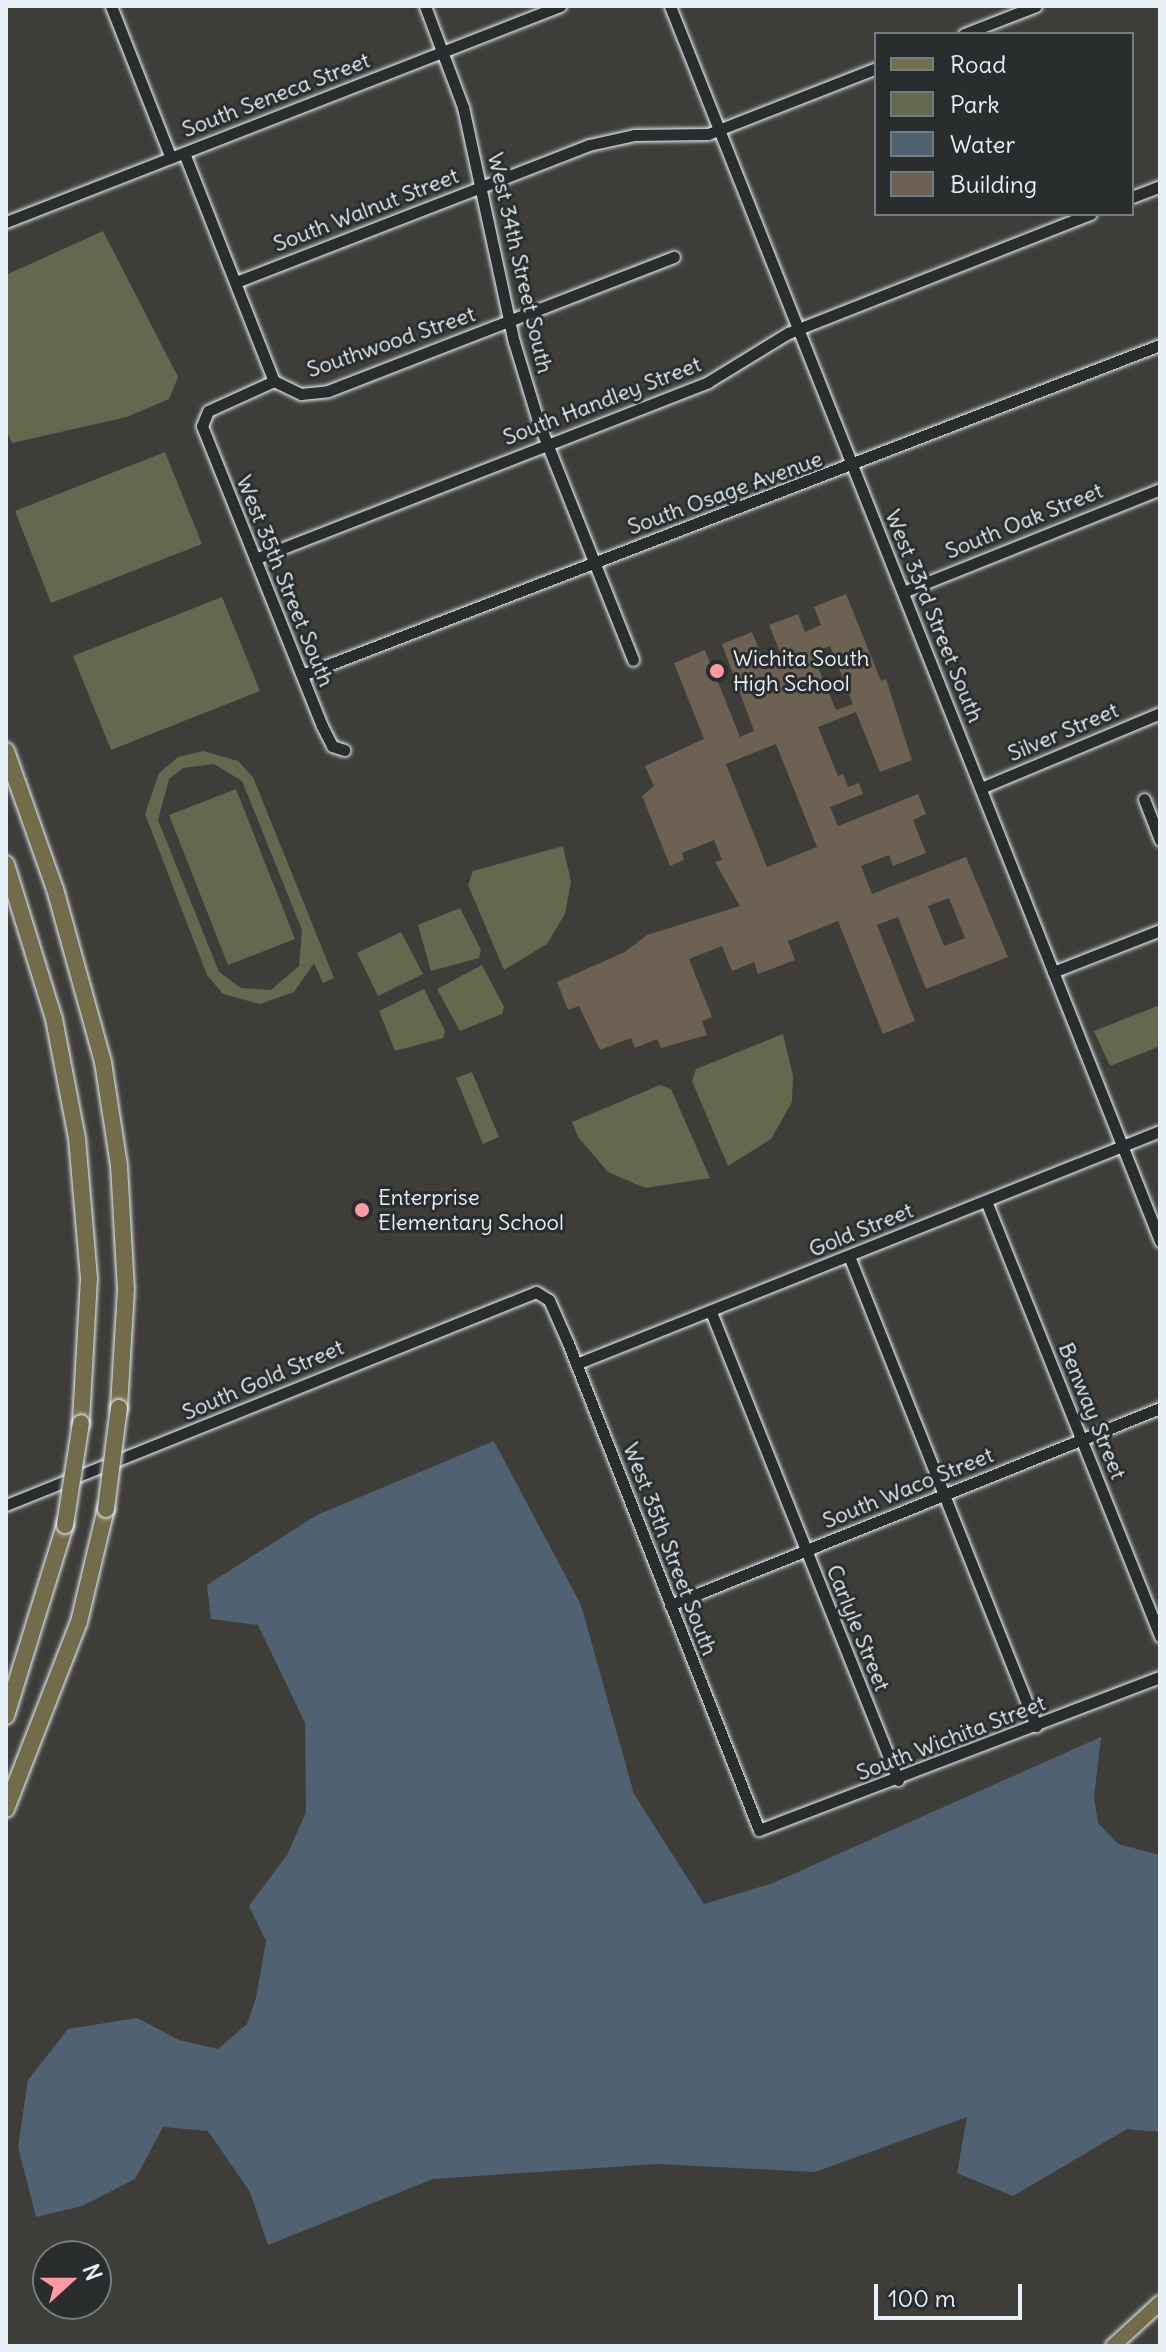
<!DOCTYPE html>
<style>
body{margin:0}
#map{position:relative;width:1166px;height:2352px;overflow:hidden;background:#3e3d39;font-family:Delius,sans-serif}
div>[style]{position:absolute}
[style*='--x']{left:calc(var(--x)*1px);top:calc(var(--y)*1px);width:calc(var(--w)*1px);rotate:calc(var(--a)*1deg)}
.green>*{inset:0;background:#62694f}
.water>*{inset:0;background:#506172}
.building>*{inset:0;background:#6d6153}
.roads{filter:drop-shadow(0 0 2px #e8f1f8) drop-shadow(0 0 2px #e8f1f8)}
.minor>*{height:11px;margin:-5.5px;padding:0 5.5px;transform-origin:5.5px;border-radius:5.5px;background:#2a2d2e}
.major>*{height:14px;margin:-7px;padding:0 7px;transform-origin:7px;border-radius:7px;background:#726c4b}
.highway>*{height:16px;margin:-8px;padding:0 8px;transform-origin:8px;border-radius:8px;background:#726c4b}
.bridges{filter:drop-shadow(0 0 2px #e8f1f8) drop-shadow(0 0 2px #e8f1f8)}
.highway-bridge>*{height:16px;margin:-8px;padding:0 8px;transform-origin:8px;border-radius:8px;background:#726c4b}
.dots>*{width:22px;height:22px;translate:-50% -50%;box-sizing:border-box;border:4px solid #2a2d2e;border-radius:50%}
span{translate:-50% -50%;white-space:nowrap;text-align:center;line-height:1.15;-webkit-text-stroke:6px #2a2d2e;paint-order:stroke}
.street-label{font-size:22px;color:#e8f1f8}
.poi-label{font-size:22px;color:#e8f1f8}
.left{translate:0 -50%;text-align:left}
.frame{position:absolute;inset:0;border:8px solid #e8f1f8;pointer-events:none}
.legend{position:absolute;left:874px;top:32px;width:260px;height:184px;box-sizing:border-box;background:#2a2d2e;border:2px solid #767b7f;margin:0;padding:10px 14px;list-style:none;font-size:24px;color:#e8f1f8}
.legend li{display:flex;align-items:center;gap:16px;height:40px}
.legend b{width:40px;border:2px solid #767b7f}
.north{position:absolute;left:32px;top:2240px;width:80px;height:80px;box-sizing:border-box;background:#2a2d2e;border:2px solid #767b7f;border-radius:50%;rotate:69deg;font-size:22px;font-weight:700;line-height:32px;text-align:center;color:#e8f1f8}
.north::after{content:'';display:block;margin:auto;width:28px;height:36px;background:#ff9aa2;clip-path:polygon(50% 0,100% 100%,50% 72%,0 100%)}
.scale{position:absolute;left:874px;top:2284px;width:148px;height:36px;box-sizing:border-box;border:4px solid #e8f1f8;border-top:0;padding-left:10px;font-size:24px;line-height:28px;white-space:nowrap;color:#e8f1f8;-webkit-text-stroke:6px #2a2d2e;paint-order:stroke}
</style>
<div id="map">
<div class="green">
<div style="clip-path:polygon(103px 231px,178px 377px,169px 399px,127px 417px,12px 443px,6px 430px,6px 275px)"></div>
<div style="clip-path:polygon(165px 452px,202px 544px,51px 603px,15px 511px)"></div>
<div style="clip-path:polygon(222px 597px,260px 691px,111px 750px,73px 656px)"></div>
<div style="clip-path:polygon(evenodd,203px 751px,238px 761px,253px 777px,334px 978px,323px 983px,314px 963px,294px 992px,260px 1004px,223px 994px,207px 975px,145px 814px,159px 773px,178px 757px,203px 751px,214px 764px,242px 781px,302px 930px,299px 966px,271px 990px,241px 988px,219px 972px,158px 820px,169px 779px,183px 768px,214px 764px)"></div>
<div style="clip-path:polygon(236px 789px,295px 939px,228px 965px,169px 815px)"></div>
<div style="clip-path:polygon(563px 846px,571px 882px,565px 914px,547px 944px,504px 970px,468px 885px,473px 871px)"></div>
<div style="clip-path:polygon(460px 908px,481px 950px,479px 958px,431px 971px,418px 925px)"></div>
<div style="clip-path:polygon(401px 932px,423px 974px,378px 996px,357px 953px)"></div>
<div style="clip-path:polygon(482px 965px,504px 1007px,502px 1014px,460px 1031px,437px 989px)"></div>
<div style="clip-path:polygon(424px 989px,445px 1031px,443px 1038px,395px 1051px,379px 1011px)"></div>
<div style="clip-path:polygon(1160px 1005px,1160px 1046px,1110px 1066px,1094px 1031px)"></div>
<div style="clip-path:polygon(783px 1034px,793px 1076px,792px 1102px,771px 1139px,728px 1166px,692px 1081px,696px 1069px)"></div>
<div style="clip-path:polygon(472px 1072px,499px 1137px,483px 1144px,456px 1078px)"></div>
<div style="clip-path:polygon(660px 1085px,671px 1089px,710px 1178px,645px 1188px,608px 1172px,578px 1137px,572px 1122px)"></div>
</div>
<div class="water">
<div style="clip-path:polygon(494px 1441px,581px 1605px,634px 1794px,704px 1904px,773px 1883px,1101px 1737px,1094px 1797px,1098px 1823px,1118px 1844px,1160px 1855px,1160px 2132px,1127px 2129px,1013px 2196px,957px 2173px,967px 2117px,815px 2172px,658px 2164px,433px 2179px,268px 2245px,250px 2192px,208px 2131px,163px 2127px,135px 2179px,82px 2206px,36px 2217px,18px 2147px,28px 2080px,68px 2029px,137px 2018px,179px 2040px,218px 2049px,247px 2024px,256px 1998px,266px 1941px,249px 1906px,287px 1855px,306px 1812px,305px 1723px,258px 1625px,211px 1619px,207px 1585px,317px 1515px)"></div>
</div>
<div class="building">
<div style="clip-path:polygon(evenodd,846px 594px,881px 681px,886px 679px,912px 760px,880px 772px,856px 712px,818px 727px,838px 776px,843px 774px,848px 787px,859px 783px,863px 794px,830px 807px,838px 826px,918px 794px,926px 814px,913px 820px,926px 853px,893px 866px,889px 855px,861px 866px,872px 894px,966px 857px,1008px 957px,926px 989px,898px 917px,877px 925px,915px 1021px,883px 1034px,838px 921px,788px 941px,795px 960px,758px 974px,754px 962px,732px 971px,722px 946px,689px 959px,712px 1017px,702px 1021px,707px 1035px,661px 1048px,657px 1039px,635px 1048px,631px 1038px,600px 1050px,579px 1006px,568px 1010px,557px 982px,625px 952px,647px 935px,740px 906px,715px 862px,722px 860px,714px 840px,682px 853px,684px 860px,670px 866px,642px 796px,654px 786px,645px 766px,704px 739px,674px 663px,705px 650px,740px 737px,754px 731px,722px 644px,752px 632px,765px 664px,782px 657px,769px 625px,798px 614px,805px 632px,821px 625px,814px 607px,846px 594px,830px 646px,853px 704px,836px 710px,812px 653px,830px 646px,846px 594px,776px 744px,817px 847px,767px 867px,726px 764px,776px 744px,846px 594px,949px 898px,965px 938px,944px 946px,928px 906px,949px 898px)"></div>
</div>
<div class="roads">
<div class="minor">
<div style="--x:111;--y:6;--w:163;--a:68.5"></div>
<div style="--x:425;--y:6;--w:108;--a:69.4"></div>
<div style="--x:463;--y:107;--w:240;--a:77.8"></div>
<div style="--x:514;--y:342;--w:83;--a:73.1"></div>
<div style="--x:538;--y:421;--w:257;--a:68.3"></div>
<div style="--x:670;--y:6;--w:1329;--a:68.36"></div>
<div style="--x:964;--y:34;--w:77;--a:-21.3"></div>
<div style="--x:184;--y:153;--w:245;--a:68.5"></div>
<div style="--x:274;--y:381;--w:30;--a:26"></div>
<div style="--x:301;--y:394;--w:27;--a:-6"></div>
<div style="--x:328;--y:391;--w:371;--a:-21.2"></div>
<div style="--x:1132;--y:197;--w:30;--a:-21"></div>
<div style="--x:6;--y:222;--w:595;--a:-21.3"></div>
<div style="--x:236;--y:282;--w:379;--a:-21.2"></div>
<div style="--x:589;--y:145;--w:46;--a:-12.5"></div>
<div style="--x:634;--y:135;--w:74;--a:-0.8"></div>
<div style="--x:708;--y:134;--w:180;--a:-21.4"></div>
<div style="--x:274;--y:381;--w:72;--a:155.6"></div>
<div style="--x:208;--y:411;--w:16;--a:112"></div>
<div style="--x:202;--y:426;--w:323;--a:68.2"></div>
<div style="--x:322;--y:726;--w:22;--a:63"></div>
<div style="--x:332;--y:746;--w:13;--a:18"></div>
<div style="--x:255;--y:559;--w:486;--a:-21.3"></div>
<div style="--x:708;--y:382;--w:94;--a:-31.5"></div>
<div style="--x:788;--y:333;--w:325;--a:-21.5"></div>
<div style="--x:903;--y:592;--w:277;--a:-21.8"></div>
<div style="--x:302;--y:675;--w:919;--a:-21.04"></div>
<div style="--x:981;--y:788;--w:194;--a:-22.7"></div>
<div style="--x:1144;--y:799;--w:44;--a:68.7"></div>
<div style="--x:1053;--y:972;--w:115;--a:-21.4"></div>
<div style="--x:986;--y:1201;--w:469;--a:68.2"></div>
<div style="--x:849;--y:1256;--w:506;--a:68.3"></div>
<div style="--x:711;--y:1312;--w:504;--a:68.22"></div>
<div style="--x:576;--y:1364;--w:629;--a:-21.75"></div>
<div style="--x:6;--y:1505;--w:571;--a:-21.89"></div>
<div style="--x:536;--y:1292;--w:15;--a:32"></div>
<div style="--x:549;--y:1300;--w:47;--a:66.2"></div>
<div style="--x:568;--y:1343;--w:523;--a:68.59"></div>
<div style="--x:759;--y:1830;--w:429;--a:-20.9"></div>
<div style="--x:670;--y:1605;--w:528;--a:-21.9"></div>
</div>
<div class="major">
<div style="--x:1113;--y:2346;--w:64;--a:-42.5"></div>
</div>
<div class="highway">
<div style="--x:6;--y:751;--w:146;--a:70.5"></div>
<div style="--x:55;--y:889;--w:180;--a:74.5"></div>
<div style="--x:103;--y:1062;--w:104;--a:81.2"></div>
<div style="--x:119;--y:1165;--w:124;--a:86.8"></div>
<div style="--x:126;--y:1289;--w:119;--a:93.4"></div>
<div style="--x:6;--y:864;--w:162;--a:72.8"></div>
<div style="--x:54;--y:1019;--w:121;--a:79.1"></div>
<div style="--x:77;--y:1138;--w:141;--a:85.1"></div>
<div style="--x:89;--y:1278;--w:145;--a:93.2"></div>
<div style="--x:6;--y:1716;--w:200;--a:-72.8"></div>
<div style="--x:6;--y:1809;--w:201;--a:-68.7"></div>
<div style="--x:79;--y:1622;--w:116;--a:-76.6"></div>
</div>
</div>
<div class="bridges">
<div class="highway-bridge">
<div style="--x:106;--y:1509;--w:102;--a:-82.7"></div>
<div style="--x:65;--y:1525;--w:103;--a:-81.1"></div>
</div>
</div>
<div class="dots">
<div style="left:717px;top:671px;background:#ff9aa2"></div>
<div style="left:362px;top:1210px;background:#ff9aa2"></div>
</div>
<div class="street-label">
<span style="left:276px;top:95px;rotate:-21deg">South Seneca Street</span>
<span style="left:366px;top:210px;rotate:-21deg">South Walnut Street</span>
<span style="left:520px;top:263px;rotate:77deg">West 34th Street South</span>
<span style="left:391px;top:342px;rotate:-19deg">Southwood Street</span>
<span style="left:602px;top:401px;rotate:-21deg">South Handley Street</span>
<span style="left:725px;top:493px;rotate:-20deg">South Osage Avenue</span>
<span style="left:1024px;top:521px;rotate:-22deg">South Oak Street</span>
<span style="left:285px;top:581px;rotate:68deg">West 35th Street South</span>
<span style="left:934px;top:616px;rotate:68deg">West 33rd Street South</span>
<span style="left:1063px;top:732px;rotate:-23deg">Silver Street</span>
<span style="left:861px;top:1230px;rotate:-22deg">Gold Street</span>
<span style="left:263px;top:1380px;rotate:-23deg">South Gold Street</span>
<span style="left:1092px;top:1411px;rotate:68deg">Benway Street</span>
<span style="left:908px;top:1488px;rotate:-22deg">South Waco Street</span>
<span style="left:670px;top:1549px;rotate:69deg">West 35th Street South</span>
<span style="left:858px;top:1628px;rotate:68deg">Carlyle Street</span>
<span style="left:951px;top:1738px;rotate:-21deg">South Wichita Street</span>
</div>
<div class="poi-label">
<span class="left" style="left:733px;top:671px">Wichita South<br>High School</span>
<span class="left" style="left:378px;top:1210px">Enterprise<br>Elementary School</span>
</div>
<div class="frame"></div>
<ul class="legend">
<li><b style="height:10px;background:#726c4b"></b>Road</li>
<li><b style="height:22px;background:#62694f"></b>Park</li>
<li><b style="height:22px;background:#506172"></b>Water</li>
<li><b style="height:22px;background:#6d6153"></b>Building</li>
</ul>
<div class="north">N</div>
<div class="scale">100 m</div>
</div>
